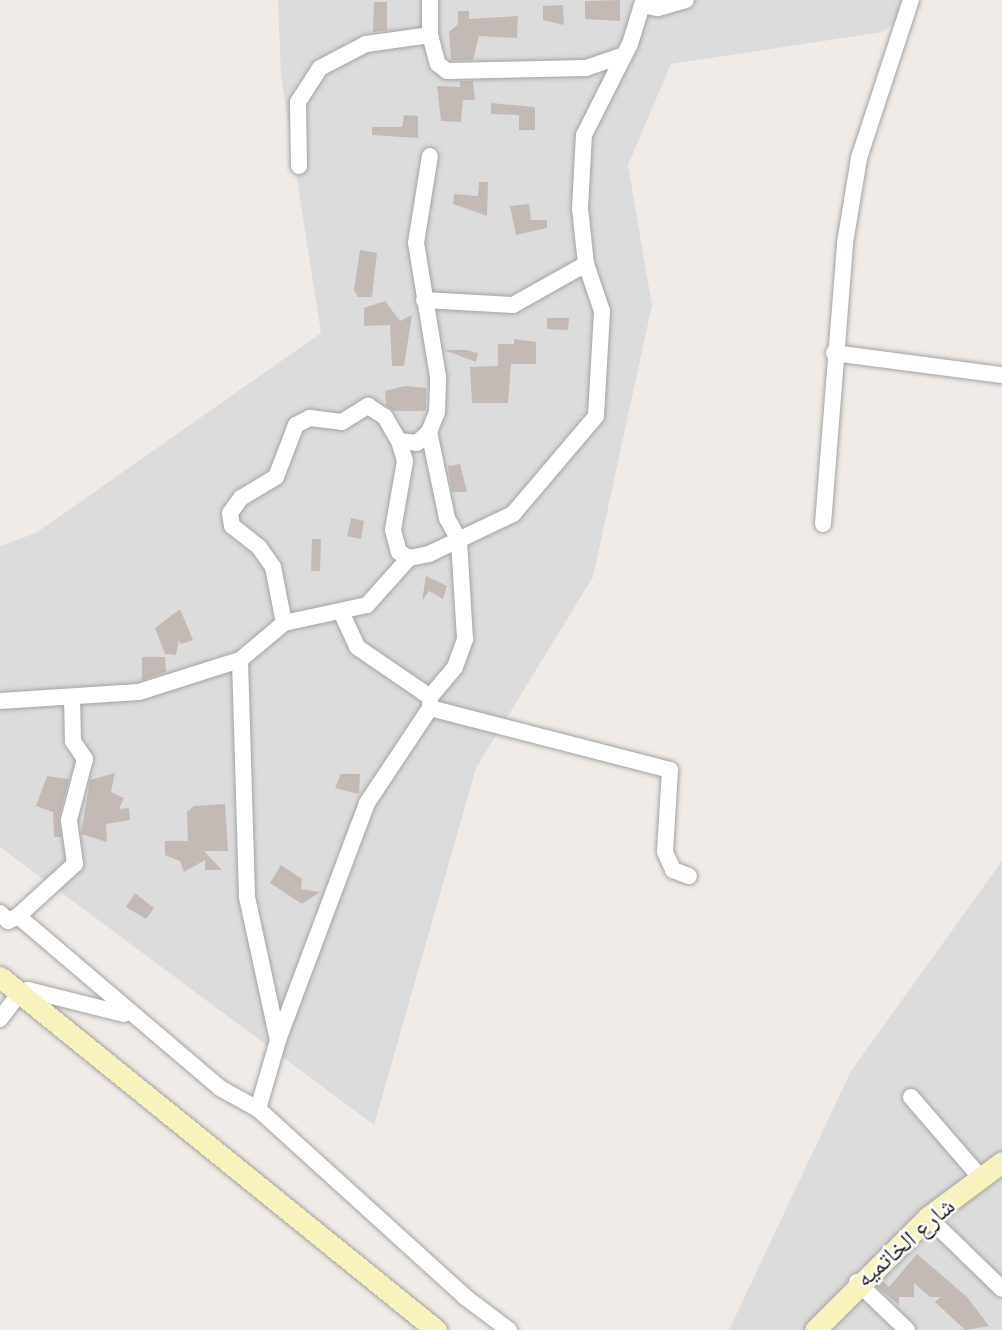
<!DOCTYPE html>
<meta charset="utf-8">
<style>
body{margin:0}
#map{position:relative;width:1002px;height:1330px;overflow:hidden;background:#f0ebe6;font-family:Ubuntu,"Noto Naskh Arabic",sans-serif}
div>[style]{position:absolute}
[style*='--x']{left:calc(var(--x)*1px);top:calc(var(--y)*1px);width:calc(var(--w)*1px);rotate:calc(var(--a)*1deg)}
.residential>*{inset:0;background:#dddcdc}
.building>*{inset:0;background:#c4bab5}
.roads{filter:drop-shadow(0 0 2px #a3a3a3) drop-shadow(0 0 2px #a3a3a3)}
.street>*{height:16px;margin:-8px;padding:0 8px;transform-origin:8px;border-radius:8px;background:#fff}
.secondary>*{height:21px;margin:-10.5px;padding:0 10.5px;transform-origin:10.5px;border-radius:10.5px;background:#f8f3bc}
span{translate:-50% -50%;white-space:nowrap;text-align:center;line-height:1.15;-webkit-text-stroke:5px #fff;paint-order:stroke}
.street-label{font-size:24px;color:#1f1f1f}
</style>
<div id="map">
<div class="residential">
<div style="clip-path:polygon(278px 0,920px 0,883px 32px,671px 64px,628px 165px,652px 305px,593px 577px,476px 768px,374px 1125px,0 847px,0 546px,36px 533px,321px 333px,281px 76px)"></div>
<div style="clip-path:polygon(1002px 861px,1002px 1330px,729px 1330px,851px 1071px)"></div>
</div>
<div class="building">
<div style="clip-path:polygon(620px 0,620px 21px,585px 19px,585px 1px)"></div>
<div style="clip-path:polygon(374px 2px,387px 2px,387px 30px,373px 32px)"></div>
<div style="clip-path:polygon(563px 5px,564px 25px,543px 20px,543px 6px)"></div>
<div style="clip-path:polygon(458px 11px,469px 11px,469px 19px,518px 16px,517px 38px,479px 36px,473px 60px,451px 60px,449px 32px,458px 24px)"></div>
<div style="clip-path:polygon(460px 81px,473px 81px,475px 100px,463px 100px,461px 122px,441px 121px,437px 86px,460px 87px)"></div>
<div style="clip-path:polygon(491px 103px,535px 107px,535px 130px,519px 130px,519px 115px,491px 114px)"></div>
<div style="clip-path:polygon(404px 115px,418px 116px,418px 138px,372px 135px,372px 127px,402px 127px)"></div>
<div style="clip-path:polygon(479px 182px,488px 182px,487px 216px,453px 204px,454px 194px,478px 196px)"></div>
<div style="clip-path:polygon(529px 204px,531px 220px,547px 220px,547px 228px,516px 235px,510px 206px)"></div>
<div style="clip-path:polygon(360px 250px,377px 253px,372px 297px,358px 297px,354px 290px)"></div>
<div style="clip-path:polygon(385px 301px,400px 321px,412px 315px,404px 366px,392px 366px,390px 325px,364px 326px,364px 308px)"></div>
<div style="clip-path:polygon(547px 318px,569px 318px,568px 330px,547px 329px)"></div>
<div style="clip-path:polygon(514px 339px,536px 342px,536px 364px,511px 364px,508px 403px,472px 403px,470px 367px,498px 366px,498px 344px,514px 344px)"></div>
<div style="clip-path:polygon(444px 350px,466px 350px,478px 353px,476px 362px)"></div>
<div style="clip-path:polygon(405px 386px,426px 388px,426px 411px,393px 411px,386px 405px,385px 391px)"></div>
<div style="clip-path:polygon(460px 464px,467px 492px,452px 492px,448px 466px)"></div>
<div style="clip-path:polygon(351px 518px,364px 521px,361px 539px,347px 536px)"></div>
<div style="clip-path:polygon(312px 539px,321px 539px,320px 571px,311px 571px)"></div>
<div style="clip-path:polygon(426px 576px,447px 586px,443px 599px,429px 591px,422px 601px)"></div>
<div style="clip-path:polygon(180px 609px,193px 640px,181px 644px,179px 640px,176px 655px,165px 654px,155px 628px)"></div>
<div style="clip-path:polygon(142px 657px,165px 657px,166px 672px,142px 680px)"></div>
<div style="clip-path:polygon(115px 773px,111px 792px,124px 798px,119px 809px,129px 808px,130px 820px,106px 824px,107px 842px,81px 834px,90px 780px)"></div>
<div style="clip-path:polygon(341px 774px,360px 774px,359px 794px,335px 788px)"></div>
<div style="clip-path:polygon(47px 776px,69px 779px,59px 817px,61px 837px,54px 837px,53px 812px,36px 806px)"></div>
<div style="clip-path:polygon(225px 804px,228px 851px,204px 851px,222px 870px,205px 870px,205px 860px,184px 872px,180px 861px,165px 855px,165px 841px,188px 841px,187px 812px,194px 806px)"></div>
<div style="clip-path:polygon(281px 865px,302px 879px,301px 889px,320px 892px,302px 904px,270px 883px)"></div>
<div style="clip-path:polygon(135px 893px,154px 908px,146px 919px,126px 907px)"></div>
<div style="clip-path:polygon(917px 1254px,967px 1297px,989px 1326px,965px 1330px,935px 1302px,940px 1297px,930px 1297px,914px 1283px,914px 1297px,899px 1297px,899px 1305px,877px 1287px,883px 1281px,889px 1287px)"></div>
</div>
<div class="roads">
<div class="street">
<div style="--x:430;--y:0;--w:35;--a:90"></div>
<div style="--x:430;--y:35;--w:30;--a:75"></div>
<div style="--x:438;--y:64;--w:11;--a:38"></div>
<div style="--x:447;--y:71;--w:139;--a:-1.2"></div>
<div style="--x:586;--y:68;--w:37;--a:-19"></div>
<div style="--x:299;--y:166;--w:64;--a:-90.9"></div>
<div style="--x:298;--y:102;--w:40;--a:-57.1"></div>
<div style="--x:320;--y:68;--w:52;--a:-27.6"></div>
<div style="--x:366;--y:44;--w:65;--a:-8"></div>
<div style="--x:424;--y:300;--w:89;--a:3.2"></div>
<div style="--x:513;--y:305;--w:84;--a:-29.3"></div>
<div style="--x:834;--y:353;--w:169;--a:7.5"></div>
<div style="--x:399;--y:441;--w:21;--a:73"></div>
<div style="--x:405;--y:461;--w:70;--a:99.9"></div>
<div style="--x:393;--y:530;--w:23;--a:75"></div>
<div style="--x:399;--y:552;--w:12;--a:31"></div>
<div style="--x:409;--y:558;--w:20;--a:-11"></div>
<div style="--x:429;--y:554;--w:93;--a:-25.5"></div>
<div style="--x:513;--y:514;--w:128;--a:-49.7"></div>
<div style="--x:596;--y:416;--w:105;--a:-86.7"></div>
<div style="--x:602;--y:311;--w:50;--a:-108.8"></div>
<div style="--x:586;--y:264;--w:56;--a:-96.1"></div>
<div style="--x:580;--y:208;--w:73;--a:-86.9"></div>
<div style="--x:584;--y:135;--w:102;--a:-63.2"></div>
<div style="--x:630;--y:44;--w:41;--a:-72.9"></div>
<div style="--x:642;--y:5;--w:16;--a:11"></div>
<div style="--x:658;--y:8;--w:29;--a:-16"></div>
<div style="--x:823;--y:524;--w:282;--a:-85.5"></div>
<div style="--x:845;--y:243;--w:86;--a:-80.6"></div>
<div style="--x:859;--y:158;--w:166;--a:-71.8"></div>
<div style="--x:341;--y:612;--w:38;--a:65"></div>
<div style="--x:357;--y:647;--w:88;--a:34.4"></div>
<div style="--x:284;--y:623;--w:85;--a:-12.2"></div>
<div style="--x:367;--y:605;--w:63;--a:-48.2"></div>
<div style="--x:240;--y:660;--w:237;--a:88.3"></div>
<div style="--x:247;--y:897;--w:146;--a:77.8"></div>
<div style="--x:0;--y:701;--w:139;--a:-3.7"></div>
<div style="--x:139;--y:692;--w:106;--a:-17.6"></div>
<div style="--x:240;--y:660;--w:57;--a:-40.1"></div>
<div style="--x:284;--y:623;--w:57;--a:-101.1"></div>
<div style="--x:273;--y:567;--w:24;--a:-125"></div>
<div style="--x:259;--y:547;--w:34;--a:-142"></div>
<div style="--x:232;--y:526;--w:13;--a:-99"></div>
<div style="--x:230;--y:513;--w:19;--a:-54"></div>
<div style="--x:241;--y:498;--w:41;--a:-31"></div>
<div style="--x:276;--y:477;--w:56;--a:-69"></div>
<div style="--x:296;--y:425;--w:16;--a:-27"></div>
<div style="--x:310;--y:418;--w:32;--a:7"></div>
<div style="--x:342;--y:422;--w:31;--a:-32"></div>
<div style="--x:368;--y:406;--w:20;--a:33"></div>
<div style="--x:385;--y:417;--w:28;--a:60"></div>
<div style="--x:399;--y:441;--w:18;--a:6"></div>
<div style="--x:417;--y:443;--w:16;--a:-43"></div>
<div style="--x:430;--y:708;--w:248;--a:14.5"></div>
<div style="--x:670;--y:770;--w:82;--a:93.5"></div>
<div style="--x:665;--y:852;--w:20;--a:66"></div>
<div style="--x:673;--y:870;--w:17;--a:21"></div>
<div style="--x:0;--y:913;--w:11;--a:45"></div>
<div style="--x:8;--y:921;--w:11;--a:-27"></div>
<div style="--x:18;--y:916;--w:265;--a:40.4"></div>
<div style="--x:220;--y:1088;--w:43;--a:28.9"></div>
<div style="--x:258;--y:1109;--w:280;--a:42.2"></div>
<div style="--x:465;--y:1297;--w:55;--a:36.9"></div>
<div style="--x:18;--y:916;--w:77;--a:-42.4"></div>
<div style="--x:75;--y:864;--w:44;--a:-97.8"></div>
<div style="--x:69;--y:820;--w:63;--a:-75.3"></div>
<div style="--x:85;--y:759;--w:22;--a:-124"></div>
<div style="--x:73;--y:741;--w:44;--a:-91.3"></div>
<div style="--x:0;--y:1019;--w:34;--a:-53"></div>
<div style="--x:20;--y:992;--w:8;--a:-14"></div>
<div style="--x:28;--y:990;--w:99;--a:14"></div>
<div style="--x:911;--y:1097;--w:107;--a:49.2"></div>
<div style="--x:258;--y:1109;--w:72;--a:-73.8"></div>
<div style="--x:278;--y:1040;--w:253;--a:-69.4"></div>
<div style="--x:367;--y:803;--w:114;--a:-56.4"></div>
<div style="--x:430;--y:708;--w:11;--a:-90"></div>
<div style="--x:430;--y:697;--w:39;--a:-50"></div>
<div style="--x:455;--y:667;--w:30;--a:-70"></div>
<div style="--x:465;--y:639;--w:99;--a:-93.5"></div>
<div style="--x:459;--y:540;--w:25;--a:-119"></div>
<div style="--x:447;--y:518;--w:88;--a:-101.8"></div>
<div style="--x:429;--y:432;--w:22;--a:-68"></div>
<div style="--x:437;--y:412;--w:35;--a:-88"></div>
<div style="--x:438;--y:377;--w:136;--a:-99.3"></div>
<div style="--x:416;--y:243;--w:88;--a:-80.9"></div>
<div style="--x:928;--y:1217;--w:103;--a:44.2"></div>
<div style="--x:857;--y:1282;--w:69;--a:43.8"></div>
</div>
<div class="secondary">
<div style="--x:0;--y:977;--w:561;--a:38.99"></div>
<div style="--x:815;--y:1330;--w:160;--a:-45"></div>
<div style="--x:928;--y:1217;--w:92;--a:-36.6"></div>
</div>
</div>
<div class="street-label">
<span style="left:905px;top:1242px;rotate:-41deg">شارع الخاتميه</span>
</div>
</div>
